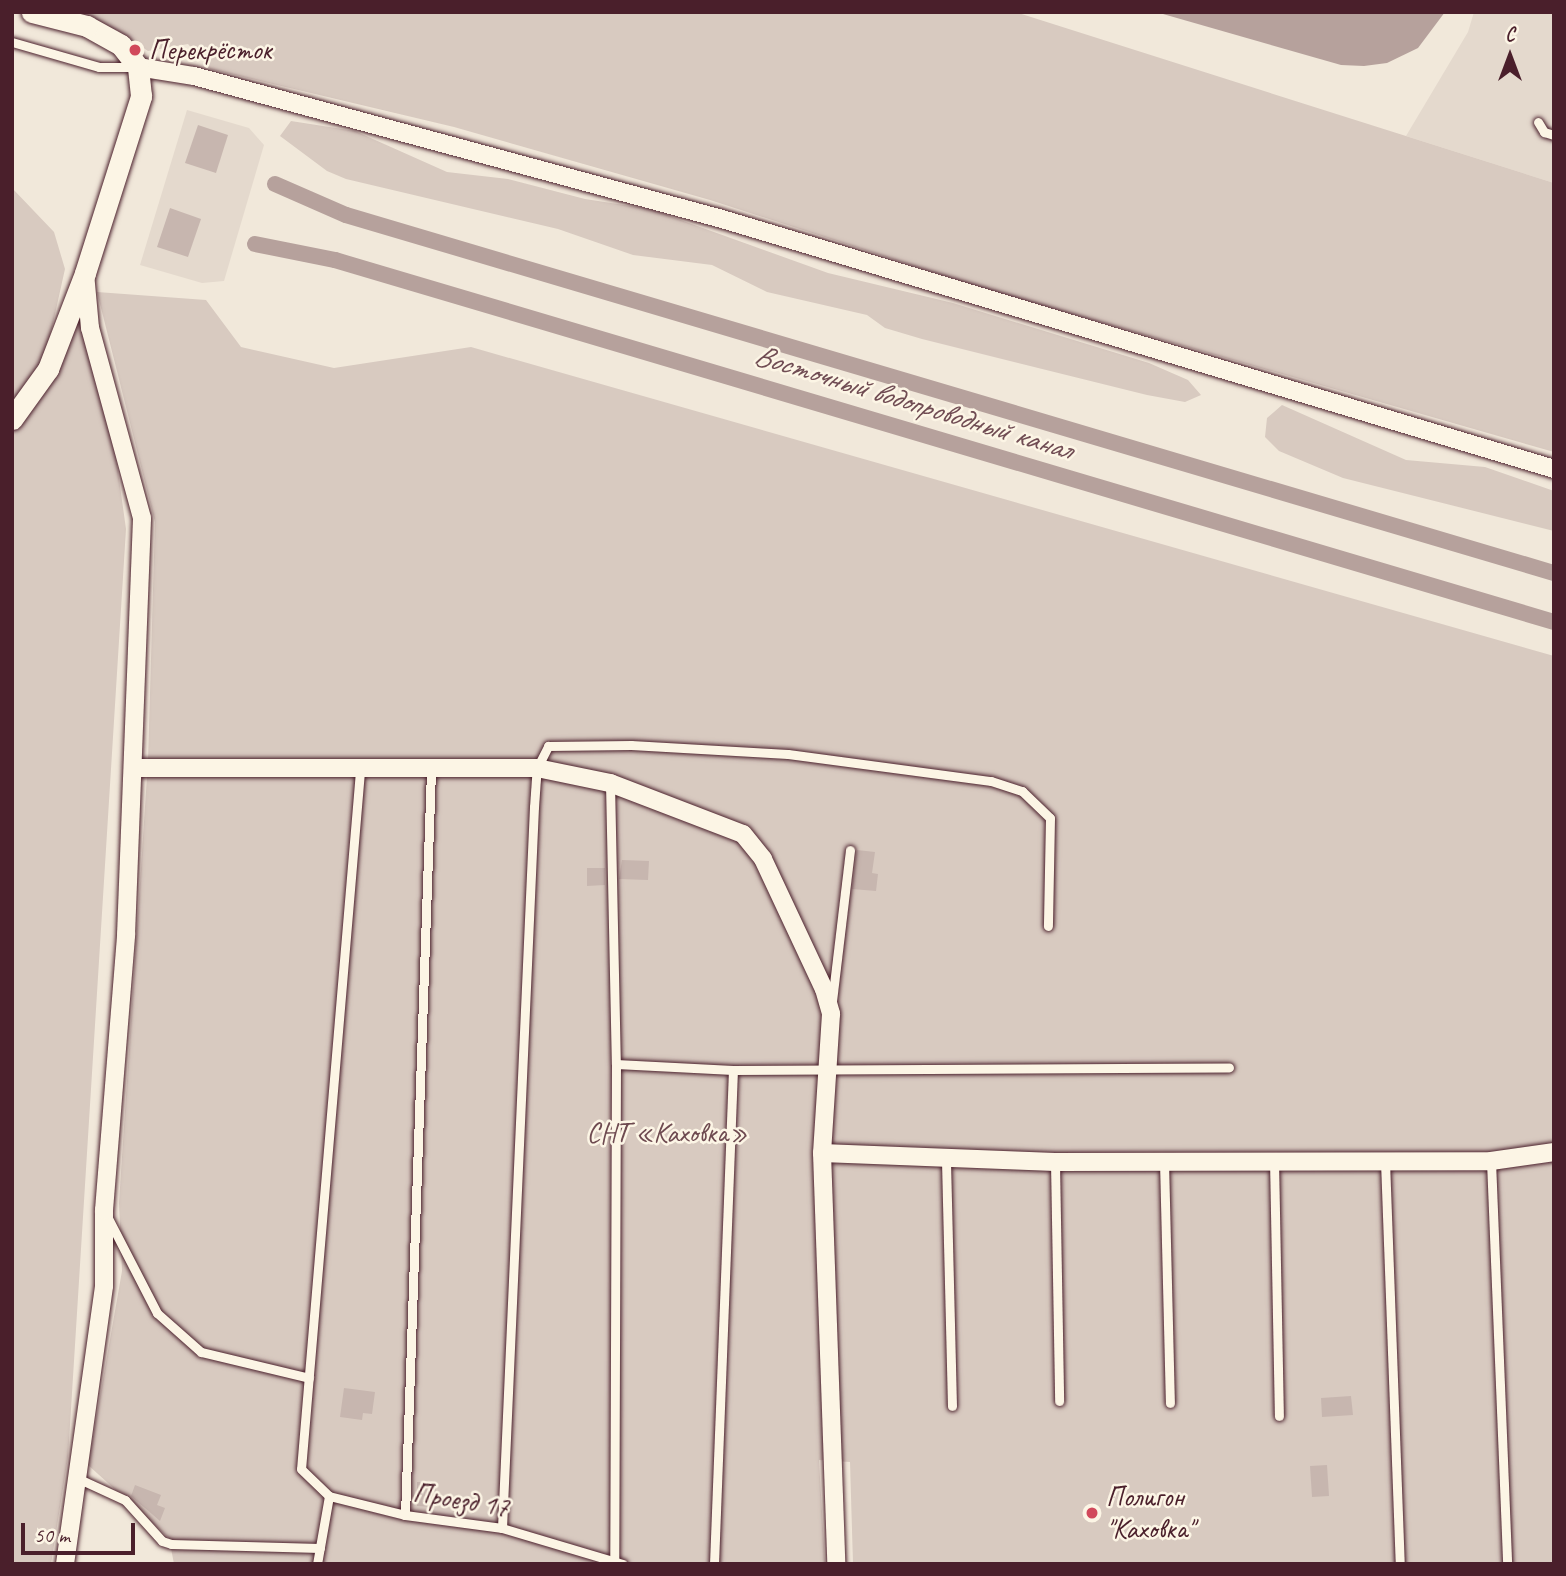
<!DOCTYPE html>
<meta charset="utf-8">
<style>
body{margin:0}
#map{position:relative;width:1566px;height:1576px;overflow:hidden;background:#f1e8da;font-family:Caveat,sans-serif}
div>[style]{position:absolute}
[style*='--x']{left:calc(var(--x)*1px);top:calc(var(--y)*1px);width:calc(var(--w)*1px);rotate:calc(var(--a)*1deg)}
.built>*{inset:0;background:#e4d9cd}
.green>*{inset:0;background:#d8cac0}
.water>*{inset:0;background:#b6a19c}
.canal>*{height:16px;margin:-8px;padding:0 8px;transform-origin:8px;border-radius:8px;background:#b6a19c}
.building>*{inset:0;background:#c7b6af}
.roads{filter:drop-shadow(0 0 2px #4a1f2b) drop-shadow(0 0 2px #4a1f2b)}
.service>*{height:9px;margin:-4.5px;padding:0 4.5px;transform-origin:4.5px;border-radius:4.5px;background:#fcf5e5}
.minor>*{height:18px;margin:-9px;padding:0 9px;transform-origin:9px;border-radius:9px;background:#fcf5e5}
.tertiary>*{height:21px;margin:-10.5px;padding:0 10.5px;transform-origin:10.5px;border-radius:10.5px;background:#fcf5e5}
.dots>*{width:19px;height:19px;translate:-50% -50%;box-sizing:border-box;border:4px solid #fcf5e5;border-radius:50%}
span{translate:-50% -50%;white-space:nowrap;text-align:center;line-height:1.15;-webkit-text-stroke:5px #fcf5e5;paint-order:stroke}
.poi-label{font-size:28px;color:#4a1f2b}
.left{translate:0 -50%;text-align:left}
.park-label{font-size:28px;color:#6e4a50}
.street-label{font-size:28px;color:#4a1f2b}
.water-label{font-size:30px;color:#704c53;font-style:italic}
.frame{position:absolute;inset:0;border:14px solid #4a1f2b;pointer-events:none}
.north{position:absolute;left:1475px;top:21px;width:70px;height:70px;-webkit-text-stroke:5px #fcf5e5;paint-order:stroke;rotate:0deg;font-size:19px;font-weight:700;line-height:28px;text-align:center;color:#4a1f2b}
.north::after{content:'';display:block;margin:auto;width:24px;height:32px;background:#4a1f2b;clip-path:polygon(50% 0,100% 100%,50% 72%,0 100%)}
.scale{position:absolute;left:21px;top:1523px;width:114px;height:32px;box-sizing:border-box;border:4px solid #4a1f2b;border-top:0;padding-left:9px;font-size:21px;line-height:24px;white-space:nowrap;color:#4a1f2b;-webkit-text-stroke:5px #fcf5e5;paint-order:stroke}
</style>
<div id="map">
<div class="built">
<div style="clip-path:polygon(1474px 12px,1554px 12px,1554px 183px,1406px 136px,1468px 32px)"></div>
<div style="clip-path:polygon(187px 110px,249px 128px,264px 145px,224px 281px,202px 283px,140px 265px)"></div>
</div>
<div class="green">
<div style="clip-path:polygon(45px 12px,1015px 12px,1554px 183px,1554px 452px,989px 290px,710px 200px,454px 127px,210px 69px,188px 44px,148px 51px,117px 30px)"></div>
<div style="clip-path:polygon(291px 121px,355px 131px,447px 172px,508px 179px,585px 199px,650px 209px,828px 273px,953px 303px,1149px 363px,1188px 380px,1201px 395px,1185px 402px,1147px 395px,922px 339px,885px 328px,867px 315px,767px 292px,712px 265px,633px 255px,558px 229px,346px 179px,327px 171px,280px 136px)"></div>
<div style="clip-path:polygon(12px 188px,54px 232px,65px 269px,49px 341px,70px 320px,79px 320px,114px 443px,126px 529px,68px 1457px,51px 1564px,12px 1564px)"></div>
<div style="clip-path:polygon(97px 292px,206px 300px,241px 347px,334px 368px,471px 347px,1554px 656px,1554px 1564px,853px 1564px,850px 1462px,819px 1460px,825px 1564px,174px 1564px,169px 1538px,88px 1465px,122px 1271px,119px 1203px,148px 761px,155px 522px)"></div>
<div style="clip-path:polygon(1282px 405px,1406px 460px,1485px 467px,1554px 491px,1554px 531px,1343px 478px,1279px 451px,1265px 437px,1267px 418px)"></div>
</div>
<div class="water">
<div style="clip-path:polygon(1156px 12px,1445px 12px,1418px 48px,1387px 63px,1364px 66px,1341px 65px)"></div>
</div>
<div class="canal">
<div style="--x:275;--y:184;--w:77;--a:23.6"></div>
<div style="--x:346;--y:215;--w:1260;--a:16.51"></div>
<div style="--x:255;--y:244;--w:82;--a:11.3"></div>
<div style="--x:335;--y:260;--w:1272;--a:16.54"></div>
</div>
<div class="building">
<div style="clip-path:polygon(198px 125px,228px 135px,216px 173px,185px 163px)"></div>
<div style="clip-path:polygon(170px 208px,201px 219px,188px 257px,157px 247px)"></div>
<div style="clip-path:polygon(857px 850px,875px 852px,872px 873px,878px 874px,876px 891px,852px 889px)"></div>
<div style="clip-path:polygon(622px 860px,649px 861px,648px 880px,619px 879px)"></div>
<div style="clip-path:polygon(587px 868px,605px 868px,605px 885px,587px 886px)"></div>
<div style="clip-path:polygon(344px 1388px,375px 1392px,372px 1414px,363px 1413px,362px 1420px,340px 1417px)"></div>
<div style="clip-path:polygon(1351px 1396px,1353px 1415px,1322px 1417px,1321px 1398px)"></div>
<div style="clip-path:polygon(1327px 1465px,1329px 1496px,1312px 1497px,1310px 1466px)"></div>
<div style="clip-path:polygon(417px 1482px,436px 1482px,435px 1507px,417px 1506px)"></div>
<div style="clip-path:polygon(135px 1485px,161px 1495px,157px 1505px,165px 1508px,160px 1521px,131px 1496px)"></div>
</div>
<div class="roads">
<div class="service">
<div style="--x:12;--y:42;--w:91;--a:16"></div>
<div style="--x:99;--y:67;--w:37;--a:0"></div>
<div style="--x:1538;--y:122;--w:12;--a:59"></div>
<div style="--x:1544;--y:132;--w:10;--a:17"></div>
<div style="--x:360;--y:771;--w:700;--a:94.83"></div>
<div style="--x:301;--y:1469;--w:39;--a:44"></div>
<div style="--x:329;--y:1496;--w:78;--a:14"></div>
<div style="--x:405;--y:1515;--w:98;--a:7.6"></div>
<div style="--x:502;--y:1528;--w:126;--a:16.6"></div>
<div style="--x:610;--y:783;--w:281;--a:88.8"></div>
<div style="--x:616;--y:1064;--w:496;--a:90.2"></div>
<div style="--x:832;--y:1001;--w:152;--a:-83.2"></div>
<div style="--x:616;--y:1064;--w:117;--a:2.9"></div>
<div style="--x:733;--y:1070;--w:496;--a:-0.3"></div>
<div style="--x:1274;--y:1160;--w:256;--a:88.9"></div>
<div style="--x:946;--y:1161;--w:245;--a:88.6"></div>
<div style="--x:1164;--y:1161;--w:242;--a:88.6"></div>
<div style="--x:1385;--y:1161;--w:403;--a:87.9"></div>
<div style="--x:1491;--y:1161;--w:403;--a:87.7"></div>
<div style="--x:1055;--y:1162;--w:239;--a:89"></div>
<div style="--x:108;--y:1218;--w:107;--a:62.7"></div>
<div style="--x:157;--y:1313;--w:59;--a:41.6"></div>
<div style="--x:201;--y:1352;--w:111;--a:13.5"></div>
<div style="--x:77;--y:1478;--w:53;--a:24.6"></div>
<div style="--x:125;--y:1500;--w:55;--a:47.9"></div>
<div style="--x:162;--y:1541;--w:9;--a:18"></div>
<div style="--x:171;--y:1544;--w:149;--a:1.5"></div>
<div style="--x:405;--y:1515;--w:745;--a:-88"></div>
<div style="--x:502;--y:1528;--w:722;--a:-87.46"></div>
<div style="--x:534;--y:807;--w:39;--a:-86"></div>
<div style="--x:537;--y:768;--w:25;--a:-63"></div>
<div style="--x:548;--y:746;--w:83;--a:-0.7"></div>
<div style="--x:631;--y:745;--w:157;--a:3.3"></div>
<div style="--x:788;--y:754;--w:205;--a:7.6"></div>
<div style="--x:991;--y:781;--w:33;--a:18"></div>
<div style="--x:1022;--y:791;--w:39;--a:44"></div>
<div style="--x:1050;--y:818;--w:108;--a:91.1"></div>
<div style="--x:317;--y:1564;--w:69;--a:-80"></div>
<div style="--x:714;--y:1564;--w:494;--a:-87.8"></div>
</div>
<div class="minor">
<div style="--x:138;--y:67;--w:57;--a:9.1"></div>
<div style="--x:194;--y:76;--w:547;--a:15.15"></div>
<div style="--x:722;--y:219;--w:869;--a:16.72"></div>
<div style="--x:134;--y:768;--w:403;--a:0"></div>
<div style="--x:537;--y:768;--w:75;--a:11.6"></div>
<div style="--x:610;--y:783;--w:142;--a:21"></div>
<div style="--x:743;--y:834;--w:32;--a:51"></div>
<div style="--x:763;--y:859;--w:144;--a:64.9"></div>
<div style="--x:824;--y:989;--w:26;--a:74"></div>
<div style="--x:831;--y:1014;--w:139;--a:93.7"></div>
<div style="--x:822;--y:1153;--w:411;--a:88"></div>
<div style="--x:822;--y:1153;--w:233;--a:2.2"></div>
<div style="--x:1055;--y:1162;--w:436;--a:-0.1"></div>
<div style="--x:1491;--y:1161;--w:64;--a:-8.1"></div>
<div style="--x:65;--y:1564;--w:281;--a:-82"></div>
<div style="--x:104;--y:1286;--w:76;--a:-90"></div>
<div style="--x:104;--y:1210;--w:276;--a:-85.4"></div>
<div style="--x:126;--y:935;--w:417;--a:-87.8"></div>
<div style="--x:142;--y:518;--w:197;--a:-105.3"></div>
<div style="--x:90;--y:328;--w:55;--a:-95.2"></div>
</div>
<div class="tertiary">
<div style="--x:12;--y:419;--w:62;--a:-54.2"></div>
<div style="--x:48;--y:369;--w:103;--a:-68.9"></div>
<div style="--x:85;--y:273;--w:186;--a:-72.4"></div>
<div style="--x:141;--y:96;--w:29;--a:-96"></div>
<div style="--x:138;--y:67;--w:28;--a:-128"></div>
<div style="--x:121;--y:45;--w:39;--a:-151"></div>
<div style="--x:87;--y:26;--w:57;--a:-165.7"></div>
</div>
</div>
<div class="dots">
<div style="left:135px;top:50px;background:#d1495b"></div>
<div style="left:1092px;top:1513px;background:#d1495b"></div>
</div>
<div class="poi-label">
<span class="left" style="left:149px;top:50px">Перекрёсток</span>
<span class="left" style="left:1106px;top:1513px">Полигон<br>"Каховка"</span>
</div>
<div class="park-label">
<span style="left:667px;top:1133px">СНТ «Каховка»</span>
</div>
<div class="street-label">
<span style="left:461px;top:1500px;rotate:9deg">Проезд 17</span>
</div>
<div class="water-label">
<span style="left:913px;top:402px;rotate:17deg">Восточный водопроводный канал</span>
</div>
<div class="frame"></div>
<div class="north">С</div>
<div class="scale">50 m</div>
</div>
